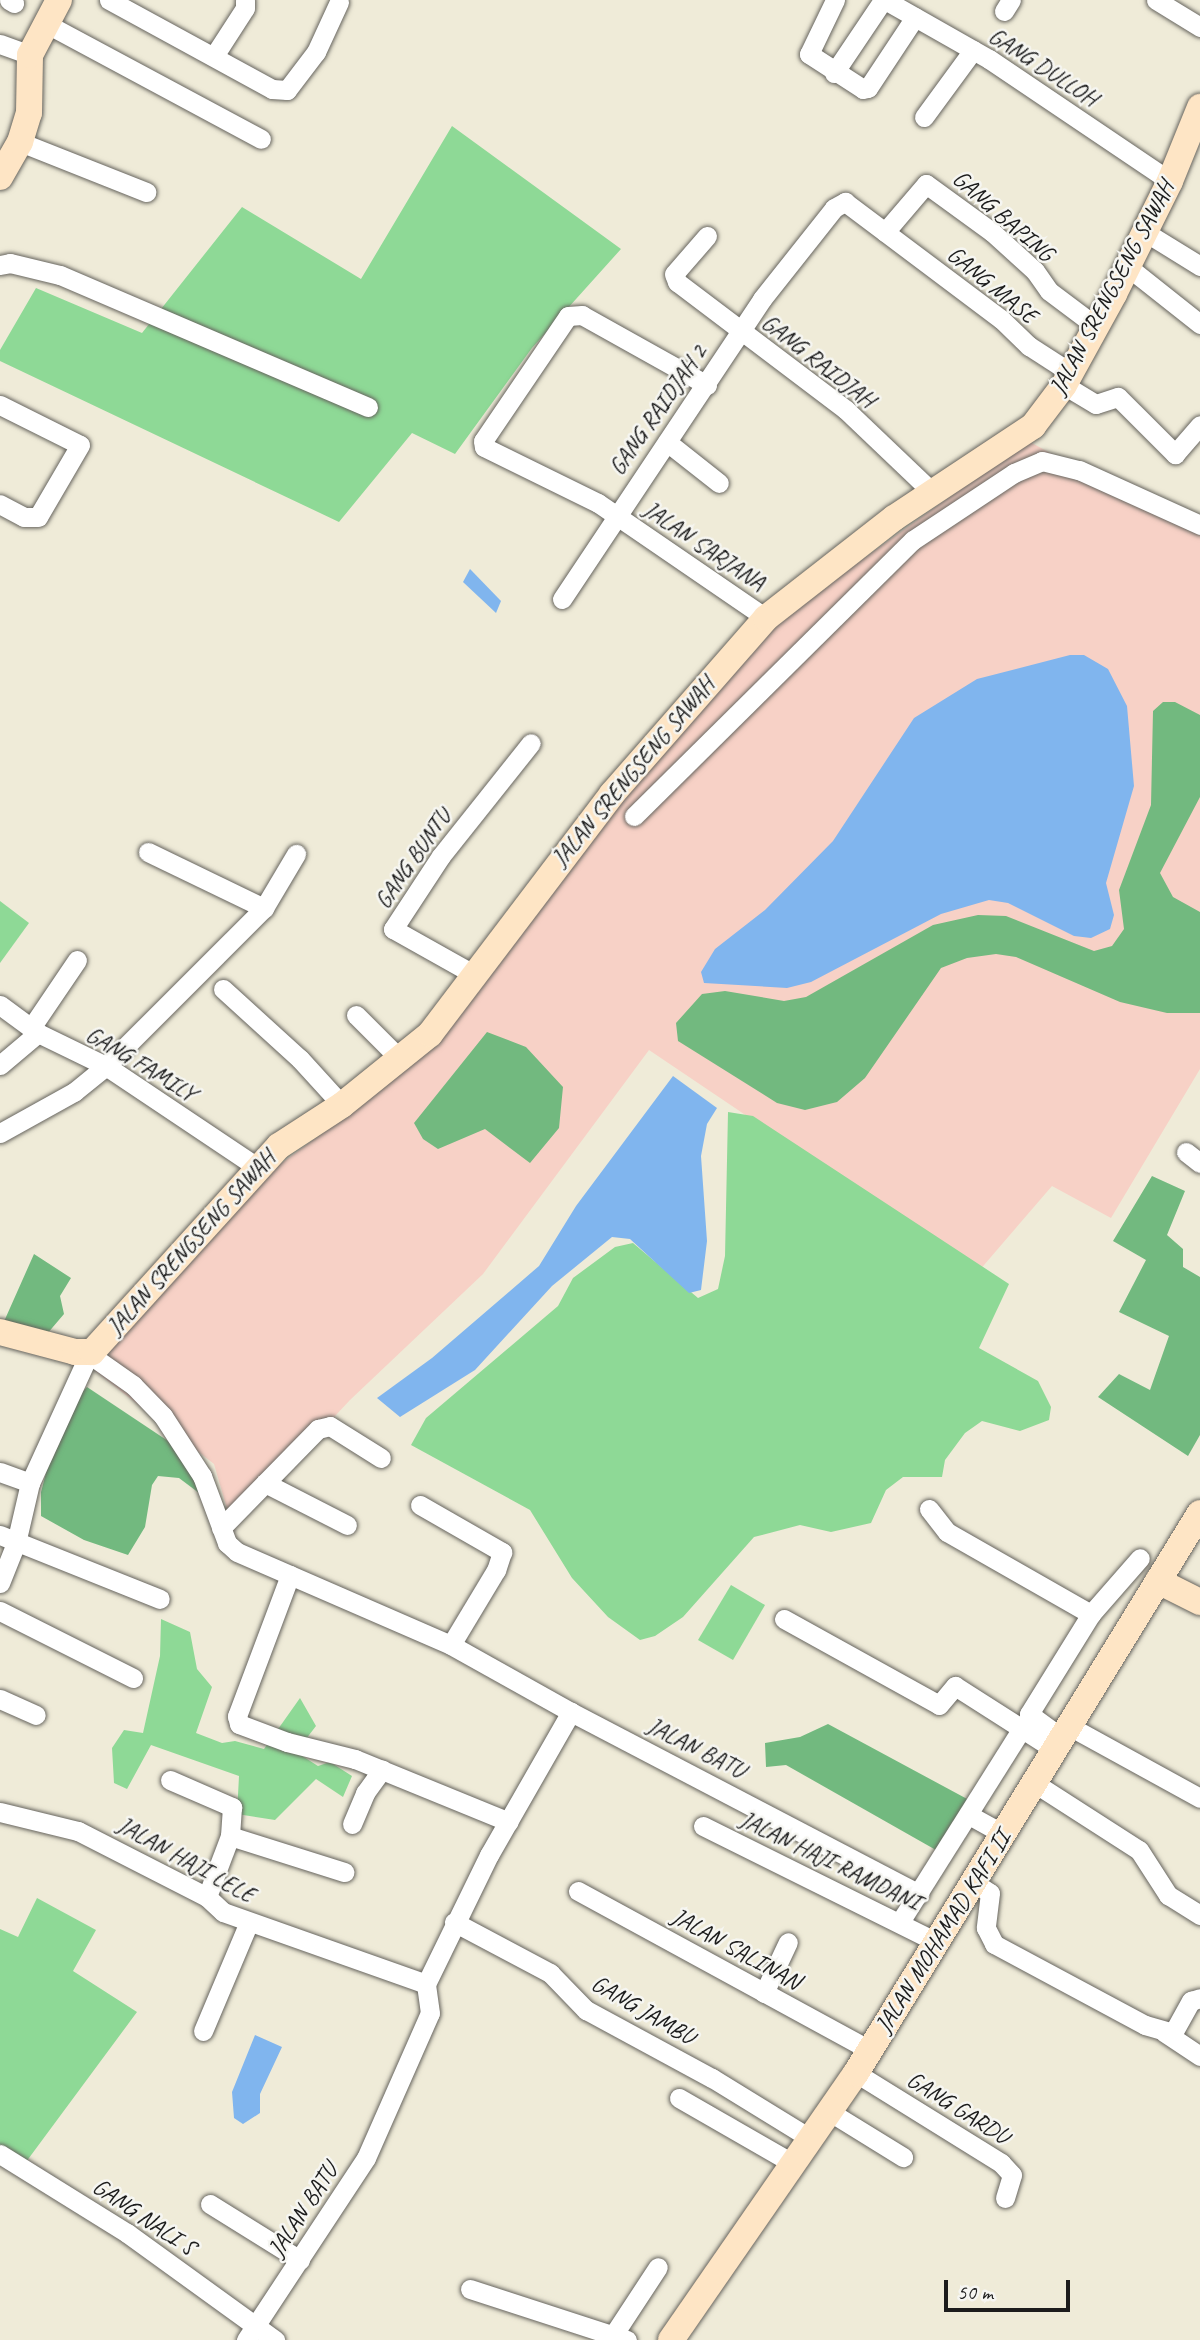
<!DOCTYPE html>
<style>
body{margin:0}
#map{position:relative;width:1200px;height:2340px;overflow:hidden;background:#efebd8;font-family:Caveat,sans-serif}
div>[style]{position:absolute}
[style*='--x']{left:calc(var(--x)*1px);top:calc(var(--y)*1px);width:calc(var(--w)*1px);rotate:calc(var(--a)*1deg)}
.built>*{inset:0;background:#f7d1c6}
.green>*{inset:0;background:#8ed996}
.forest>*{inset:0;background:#72b97f}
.water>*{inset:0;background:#80b5ee}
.roads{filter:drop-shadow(0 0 2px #66645e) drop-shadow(0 0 2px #66645e)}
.street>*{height:19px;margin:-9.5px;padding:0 9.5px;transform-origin:9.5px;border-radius:9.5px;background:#fff}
.secondary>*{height:26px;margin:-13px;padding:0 13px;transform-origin:13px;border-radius:13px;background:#fee5c5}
span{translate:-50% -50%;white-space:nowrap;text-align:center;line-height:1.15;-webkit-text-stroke:5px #f6f6f2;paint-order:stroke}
.street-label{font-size:24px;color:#1c1c1c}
.scale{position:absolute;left:944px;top:2280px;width:126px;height:32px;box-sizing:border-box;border:4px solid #1c1c1c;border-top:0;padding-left:9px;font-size:21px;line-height:24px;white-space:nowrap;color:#1c1c1c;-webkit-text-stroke:5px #f6f6f2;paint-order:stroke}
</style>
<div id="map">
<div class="built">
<div style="clip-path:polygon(1028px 441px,1200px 533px,1200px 1069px,1111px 1218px,1052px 1186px,978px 1272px,649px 1050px,483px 1274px,350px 1400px,232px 1526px,214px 1464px,90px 1367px,248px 1188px,373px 1096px,744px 644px)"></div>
</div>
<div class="green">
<div style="clip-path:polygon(452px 126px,621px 249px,532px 348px,455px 454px,412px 433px,339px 522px,0 361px,0 350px,36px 288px,142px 333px,242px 207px,361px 279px)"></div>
<div style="clip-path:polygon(0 901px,29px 923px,0 963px)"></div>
<div style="clip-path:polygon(728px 1112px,753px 1116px,1009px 1284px,979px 1348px,1038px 1381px,1051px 1407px,1049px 1420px,1020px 1431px,982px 1421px,965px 1433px,945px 1460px,942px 1477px,903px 1477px,886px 1490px,871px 1523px,831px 1532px,800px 1525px,754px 1537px,683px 1617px,655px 1636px,640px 1640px,608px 1617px,572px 1578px,530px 1510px,411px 1445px,426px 1418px,558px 1306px,573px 1278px,615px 1247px,633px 1243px,698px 1298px,718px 1289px,725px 1256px)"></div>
<div style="clip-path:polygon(731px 1585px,765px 1605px,733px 1660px,698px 1640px)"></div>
<div style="clip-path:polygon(161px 1619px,190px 1632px,197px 1669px,212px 1687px,196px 1733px,222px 1743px,235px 1741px,264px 1749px,300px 1698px,316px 1726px,296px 1752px,318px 1766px,330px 1762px,352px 1776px,343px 1797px,316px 1779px,275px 1820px,237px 1814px,239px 1776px,151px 1745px,127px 1789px,114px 1783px,112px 1748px,124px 1730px,143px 1733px,160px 1656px)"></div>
<div style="clip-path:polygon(37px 1898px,96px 1930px,73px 1971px,137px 2012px,26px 2162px,0 2148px,0 1929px,18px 1937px)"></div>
</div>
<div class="forest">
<div style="clip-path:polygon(1163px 702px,1175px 702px,1200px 715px,1200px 797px,1160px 873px,1173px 897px,1200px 912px,1200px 1013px,1167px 1013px,1120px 1002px,1016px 957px,996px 954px,967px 958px,941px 968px,865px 1078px,837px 1102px,805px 1110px,777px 1103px,678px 1041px,676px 1023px,702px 994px,725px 991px,784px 1001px,806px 997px,933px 925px,978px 915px,1006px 916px,1094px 951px,1112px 946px,1124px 929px,1119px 890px,1151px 805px,1153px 711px)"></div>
<div style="clip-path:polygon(487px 1032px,526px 1047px,563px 1087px,559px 1128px,530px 1163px,485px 1129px,438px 1149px,423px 1139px,414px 1123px)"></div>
<div style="clip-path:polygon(1152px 1176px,1185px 1191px,1167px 1235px,1183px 1249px,1183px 1267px,1200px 1277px,1200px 1435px,1188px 1456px,1098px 1397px,1119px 1374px,1150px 1390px,1169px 1336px,1119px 1312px,1146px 1260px,1113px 1241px)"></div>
<div style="clip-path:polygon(34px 1254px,71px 1278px,60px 1296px,64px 1314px,41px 1341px,2px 1326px)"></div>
<div style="clip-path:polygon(87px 1387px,183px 1451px,199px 1493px,179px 1478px,158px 1476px,152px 1485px,145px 1527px,128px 1555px,84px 1540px,41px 1516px,41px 1492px,55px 1439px,66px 1409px)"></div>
<div style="clip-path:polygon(828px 1724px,982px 1807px,950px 1858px,786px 1765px,766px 1767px,765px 1743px,800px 1737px)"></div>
</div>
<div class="water">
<div style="clip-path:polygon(470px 569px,501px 601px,496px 613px,463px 582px)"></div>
<div style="clip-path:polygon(1070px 655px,1084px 655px,1108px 669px,1127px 706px,1134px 786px,1106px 883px,1114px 915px,1110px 929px,1091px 938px,1074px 936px,1008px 903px,989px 900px,941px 914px,811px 982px,787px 988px,704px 983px,701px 972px,715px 949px,765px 910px,833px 841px,914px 718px,977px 679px)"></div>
<div style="clip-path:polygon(673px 1076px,717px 1108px,707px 1124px,701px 1156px,707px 1241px,701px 1290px,689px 1293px,630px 1239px,612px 1237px,552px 1286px,475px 1370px,400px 1417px,377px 1398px,432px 1358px,539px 1266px,576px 1206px)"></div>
<div style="clip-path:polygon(255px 2035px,282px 2047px,260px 2094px,260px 2113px,243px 2124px,234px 2118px,232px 2092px)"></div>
</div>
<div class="roads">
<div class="street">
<div style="--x:9;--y:0;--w:6;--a:31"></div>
<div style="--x:109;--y:0;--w:186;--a:28.6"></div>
<div style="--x:272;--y:89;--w:15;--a:4"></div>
<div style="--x:287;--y:90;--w:48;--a:-52.7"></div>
<div style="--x:316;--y:52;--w:55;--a:-65.3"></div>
<div style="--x:835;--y:0;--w:60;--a:115.7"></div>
<div style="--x:809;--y:54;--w:64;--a:32.9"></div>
<div style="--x:863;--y:89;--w:5;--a:-11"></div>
<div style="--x:868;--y:88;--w:85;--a:-56.5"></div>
<div style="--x:885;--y:0;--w:120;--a:29.6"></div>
<div style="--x:989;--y:59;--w:218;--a:34"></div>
<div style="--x:1156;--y:0;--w:52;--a:31.5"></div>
<div style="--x:1004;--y:11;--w:13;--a:-58"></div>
<div style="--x:45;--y:23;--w:245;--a:28.2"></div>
<div style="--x:0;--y:44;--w:32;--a:20"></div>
<div style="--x:214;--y:56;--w:57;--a:-57.1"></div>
<div style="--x:245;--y:8;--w:8;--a:-90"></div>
<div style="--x:834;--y:73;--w:88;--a:-56.1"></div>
<div style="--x:924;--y:117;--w:83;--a:-53.8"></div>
<div style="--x:20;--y:142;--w:136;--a:21.6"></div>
<div style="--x:885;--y:232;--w:63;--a:-49.5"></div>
<div style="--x:926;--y:184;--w:82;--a:36"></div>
<div style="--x:992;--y:232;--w:58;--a:42.2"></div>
<div style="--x:1035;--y:271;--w:24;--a:55"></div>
<div style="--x:1049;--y:291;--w:60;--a:36.9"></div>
<div style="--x:1145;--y:232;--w:65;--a:31.7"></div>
<div style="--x:707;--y:236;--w:50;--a:131"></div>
<div style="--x:674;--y:274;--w:9;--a:69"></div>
<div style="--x:677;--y:282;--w:212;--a:37.1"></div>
<div style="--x:846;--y:410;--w:119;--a:43.6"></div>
<div style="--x:0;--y:265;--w:10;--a:-11"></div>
<div style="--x:10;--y:263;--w:51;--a:13.5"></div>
<div style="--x:60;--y:275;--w:335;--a:23.2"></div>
<div style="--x:1128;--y:267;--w:92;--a:38.4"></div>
<div style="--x:707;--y:385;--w:143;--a:-150.8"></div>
<div style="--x:582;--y:315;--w:14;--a:176"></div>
<div style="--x:568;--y:316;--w:151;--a:124.2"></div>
<div style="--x:483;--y:441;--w:6;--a:81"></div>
<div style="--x:484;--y:447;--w:127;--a:26.2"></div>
<div style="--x:598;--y:503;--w:204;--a:34.4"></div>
<div style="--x:1064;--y:385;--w:37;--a:31"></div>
<div style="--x:1096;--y:404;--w:23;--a:-18"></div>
<div style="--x:1118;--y:397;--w:81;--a:45"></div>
<div style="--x:1175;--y:454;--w:38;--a:-49"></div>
<div style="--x:0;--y:405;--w:89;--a:26.6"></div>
<div style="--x:80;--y:445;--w:83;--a:120.3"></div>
<div style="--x:38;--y:517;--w:14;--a:180"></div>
<div style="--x:24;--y:517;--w:27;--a:-152"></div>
<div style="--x:667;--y:442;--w:66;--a:38.3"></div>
<div style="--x:562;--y:599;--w:361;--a:-56.3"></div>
<div style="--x:762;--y:299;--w:116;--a:-51.6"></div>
<div style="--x:834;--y:208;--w:13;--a:-29"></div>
<div style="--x:845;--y:202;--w:195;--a:36.9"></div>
<div style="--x:1001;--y:319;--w:39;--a:44"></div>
<div style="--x:1029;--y:346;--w:50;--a:32.7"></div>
<div style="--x:634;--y:816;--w:392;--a:-44.7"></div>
<div style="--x:913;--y:540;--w:121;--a:-33.6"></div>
<div style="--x:1014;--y:473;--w:30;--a:-23"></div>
<div style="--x:1042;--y:461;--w:38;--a:14"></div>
<div style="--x:1079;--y:470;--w:133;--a:24.4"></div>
<div style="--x:148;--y:852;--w:129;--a:25.8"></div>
<div style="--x:475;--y:975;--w:94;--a:-150.7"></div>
<div style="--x:393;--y:929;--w:87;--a:-56.7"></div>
<div style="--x:441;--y:856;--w:144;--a:-51.5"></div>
<div style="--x:223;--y:989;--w:104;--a:42.3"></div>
<div style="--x:300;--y:1059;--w:62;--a:47.6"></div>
<div style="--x:0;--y:1005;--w:47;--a:36.4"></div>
<div style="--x:38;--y:1033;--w:76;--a:25.9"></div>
<div style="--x:106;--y:1066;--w:182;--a:33.8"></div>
<div style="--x:356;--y:1015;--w:64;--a:45"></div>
<div style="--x:31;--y:1028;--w:82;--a:-55.9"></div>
<div style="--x:0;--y:1065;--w:50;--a:-40.1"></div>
<div style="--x:0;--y:1133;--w:85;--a:-29"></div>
<div style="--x:74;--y:1092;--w:41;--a:-39.1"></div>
<div style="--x:106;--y:1066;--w:223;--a:-45"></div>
<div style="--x:264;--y:908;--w:63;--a:-59.3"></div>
<div style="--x:1186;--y:1152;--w:18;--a:38"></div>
<div style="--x:0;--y:1472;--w:32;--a:20"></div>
<div style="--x:265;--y:1483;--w:92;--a:27.1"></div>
<div style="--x:420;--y:1505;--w:95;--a:29.8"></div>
<div style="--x:502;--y:1552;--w:19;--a:108"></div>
<div style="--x:496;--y:1570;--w:87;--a:121"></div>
<div style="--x:929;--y:1509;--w:29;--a:52"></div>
<div style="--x:947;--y:1532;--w:166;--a:29.7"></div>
<div style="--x:1091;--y:1614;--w:118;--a:121.8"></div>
<div style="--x:1029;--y:1714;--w:41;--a:36"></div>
<div style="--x:221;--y:1528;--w:139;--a:-45.6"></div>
<div style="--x:318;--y:1429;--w:12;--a:-14"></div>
<div style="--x:330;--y:1426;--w:60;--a:32.1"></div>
<div style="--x:0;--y:1535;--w:172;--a:21.8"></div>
<div style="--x:290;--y:1575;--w:151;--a:110.6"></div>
<div style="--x:237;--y:1716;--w:8;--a:76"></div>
<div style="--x:239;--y:1724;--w:51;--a:20.6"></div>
<div style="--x:287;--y:1742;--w:70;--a:14"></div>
<div style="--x:355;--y:1759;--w:166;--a:22.2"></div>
<div style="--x:0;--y:1583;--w:43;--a:-68.2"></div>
<div style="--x:16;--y:1543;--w:62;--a:-76.9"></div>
<div style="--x:30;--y:1483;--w:142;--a:-65.4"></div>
<div style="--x:89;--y:1354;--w:54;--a:35.2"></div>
<div style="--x:133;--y:1385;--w:43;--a:45.9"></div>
<div style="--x:163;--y:1416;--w:72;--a:57"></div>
<div style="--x:202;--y:1476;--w:72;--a:69.5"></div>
<div style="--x:227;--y:1543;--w:13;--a:42"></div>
<div style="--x:237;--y:1552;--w:233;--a:23.5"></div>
<div style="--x:451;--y:1645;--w:137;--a:29.2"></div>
<div style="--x:571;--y:1712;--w:393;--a:27.6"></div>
<div style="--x:0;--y:1611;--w:149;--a:26.7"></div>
<div style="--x:1091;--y:1614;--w:74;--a:-48.8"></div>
<div style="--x:784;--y:1619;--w:177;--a:29"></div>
<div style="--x:939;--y:1705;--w:25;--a:-50"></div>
<div style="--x:955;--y:1686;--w:119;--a:32.6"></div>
<div style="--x:0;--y:1699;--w:39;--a:24"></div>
<div style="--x:1069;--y:1726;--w:149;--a:28.8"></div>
<div style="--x:170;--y:1780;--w:68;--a:23.5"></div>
<div style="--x:232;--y:1807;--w:29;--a:94"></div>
<div style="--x:230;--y:1836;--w:65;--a:110.7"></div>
<div style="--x:1036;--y:1784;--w:122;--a:32.7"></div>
<div style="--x:1139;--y:1850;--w:54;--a:57.2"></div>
<div style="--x:1168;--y:1895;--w:38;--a:32"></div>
<div style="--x:0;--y:1812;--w:80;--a:13.7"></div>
<div style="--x:78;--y:1831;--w:145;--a:27.1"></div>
<div style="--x:207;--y:1897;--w:22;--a:43"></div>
<div style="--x:223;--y:1912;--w:215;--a:19.5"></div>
<div style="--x:969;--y:1815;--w:39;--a:29"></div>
<div style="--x:352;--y:1824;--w:34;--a:-67"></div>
<div style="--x:365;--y:1793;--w:29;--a:-54"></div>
<div style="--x:703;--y:1826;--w:259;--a:26.4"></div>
<div style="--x:230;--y:1836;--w:120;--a:17.5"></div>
<div style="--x:973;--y:1882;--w:20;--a:33"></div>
<div style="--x:990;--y:1893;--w:35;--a:97"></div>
<div style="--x:986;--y:1928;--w:18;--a:63"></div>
<div style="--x:994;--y:1944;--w:171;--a:28.2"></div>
<div style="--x:1145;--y:2025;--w:29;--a:16"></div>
<div style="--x:1173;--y:2033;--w:37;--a:-61"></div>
<div style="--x:1191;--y:2001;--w:9;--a:-18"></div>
<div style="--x:578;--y:1891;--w:332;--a:28.6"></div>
<div style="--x:454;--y:1922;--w:109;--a:28"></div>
<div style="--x:550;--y:1973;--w:52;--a:45.8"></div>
<div style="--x:586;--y:2010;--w:143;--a:28.4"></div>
<div style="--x:712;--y:2078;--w:116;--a:31.6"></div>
<div style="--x:900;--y:1922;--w:229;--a:-57.8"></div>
<div style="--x:426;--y:1984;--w:144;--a:-64"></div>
<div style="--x:489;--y:1855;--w:165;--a:-60.2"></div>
<div style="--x:764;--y:1993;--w:56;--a:-64.8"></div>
<div style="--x:203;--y:2031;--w:118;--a:-67.1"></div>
<div style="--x:1164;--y:2032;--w:43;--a:33.7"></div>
<div style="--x:856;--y:2073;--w:171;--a:31.8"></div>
<div style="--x:1001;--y:2163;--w:16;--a:47"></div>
<div style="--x:1012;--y:2175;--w:24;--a:107"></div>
<div style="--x:679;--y:2098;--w:133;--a:29.9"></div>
<div style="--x:830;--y:2112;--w:86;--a:31.7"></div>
<div style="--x:0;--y:2154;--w:150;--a:31.9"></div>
<div style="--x:127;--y:2233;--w:183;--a:35.9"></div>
<div style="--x:210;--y:2204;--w:106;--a:31.9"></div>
<div style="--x:470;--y:2289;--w:165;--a:18"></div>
<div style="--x:246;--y:2340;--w:218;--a:-56.6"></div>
<div style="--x:366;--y:2158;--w:158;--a:-66.2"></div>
<div style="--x:430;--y:2013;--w:29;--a:-98"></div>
<div style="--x:610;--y:2340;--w:87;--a:-56.7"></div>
</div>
<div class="secondary">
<div style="--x:0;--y:177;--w:40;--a:-60.3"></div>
<div style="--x:20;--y:142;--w:30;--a:-73"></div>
<div style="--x:29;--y:113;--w:58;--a:-89"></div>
<div style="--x:30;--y:55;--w:62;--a:-62.2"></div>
<div style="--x:0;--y:1332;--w:78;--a:14.9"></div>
<div style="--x:75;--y:1352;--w:17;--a:0"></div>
<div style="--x:92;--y:1352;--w:278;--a:-47.8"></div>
<div style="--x:279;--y:1146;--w:75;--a:-33.1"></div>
<div style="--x:342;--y:1105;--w:113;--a:-38.9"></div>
<div style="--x:430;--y:1034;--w:301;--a:-52.8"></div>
<div style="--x:612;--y:794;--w:234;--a:-48.8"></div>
<div style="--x:766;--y:618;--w:162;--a:-38"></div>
<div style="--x:894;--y:518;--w:167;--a:-33.5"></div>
<div style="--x:1033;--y:426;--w:51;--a:-52.9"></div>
<div style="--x:1064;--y:385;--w:104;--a:-61.2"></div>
<div style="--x:1114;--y:294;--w:126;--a:-63.6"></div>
<div style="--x:1170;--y:181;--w:80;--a:-67.9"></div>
<div style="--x:1158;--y:1581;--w:47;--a:26.6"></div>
<div style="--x:671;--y:2340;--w:325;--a:-55.3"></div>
<div style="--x:856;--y:2073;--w:657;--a:-58.44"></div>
</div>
</div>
<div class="street-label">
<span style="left:1043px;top:67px;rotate:33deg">GANG DULLOH</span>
<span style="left:1003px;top:216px;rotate:41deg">GANG BAPING</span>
<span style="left:992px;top:285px;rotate:39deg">GANG MASE</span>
<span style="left:1112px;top:288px;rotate:-62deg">JALAN SRENGSENG SAWAH</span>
<span style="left:818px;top:361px;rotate:38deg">GANG RAIDJAH</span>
<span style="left:658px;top:410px;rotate:-55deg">GANG RAIDJAH 2</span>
<span style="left:704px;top:546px;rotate:34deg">JALAN SARJANA</span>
<span style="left:633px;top:772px;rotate:-50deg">JALAN SRENGSENG SAWAH</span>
<span style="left:413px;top:859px;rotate:-55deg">GANG BUNTU</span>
<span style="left:141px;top:1064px;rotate:31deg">GANG FAMILY</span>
<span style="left:191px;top:1243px;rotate:-48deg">JALAN SRENGSENG SAWAH</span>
<span style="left:696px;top:1748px;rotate:27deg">JALAN BATU</span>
<span style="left:186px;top:1860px;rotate:29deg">JALAN HAJI LELE</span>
<span style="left:830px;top:1861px;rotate:26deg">JALAN HAJI RAMDANI</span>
<span style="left:943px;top:1932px;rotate:-58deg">JALAN MOHAMAD KAFI II</span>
<span style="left:736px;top:1949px;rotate:29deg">JALAN SALINAN</span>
<span style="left:643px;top:2010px;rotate:30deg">GANG JAMBU</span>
<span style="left:958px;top:2108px;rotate:32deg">GANG GARDU</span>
<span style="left:303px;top:2210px;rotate:-57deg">JALAN BATU</span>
<span style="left:144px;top:2217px;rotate:34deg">GANG NALI S</span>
</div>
<div class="scale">50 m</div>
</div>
